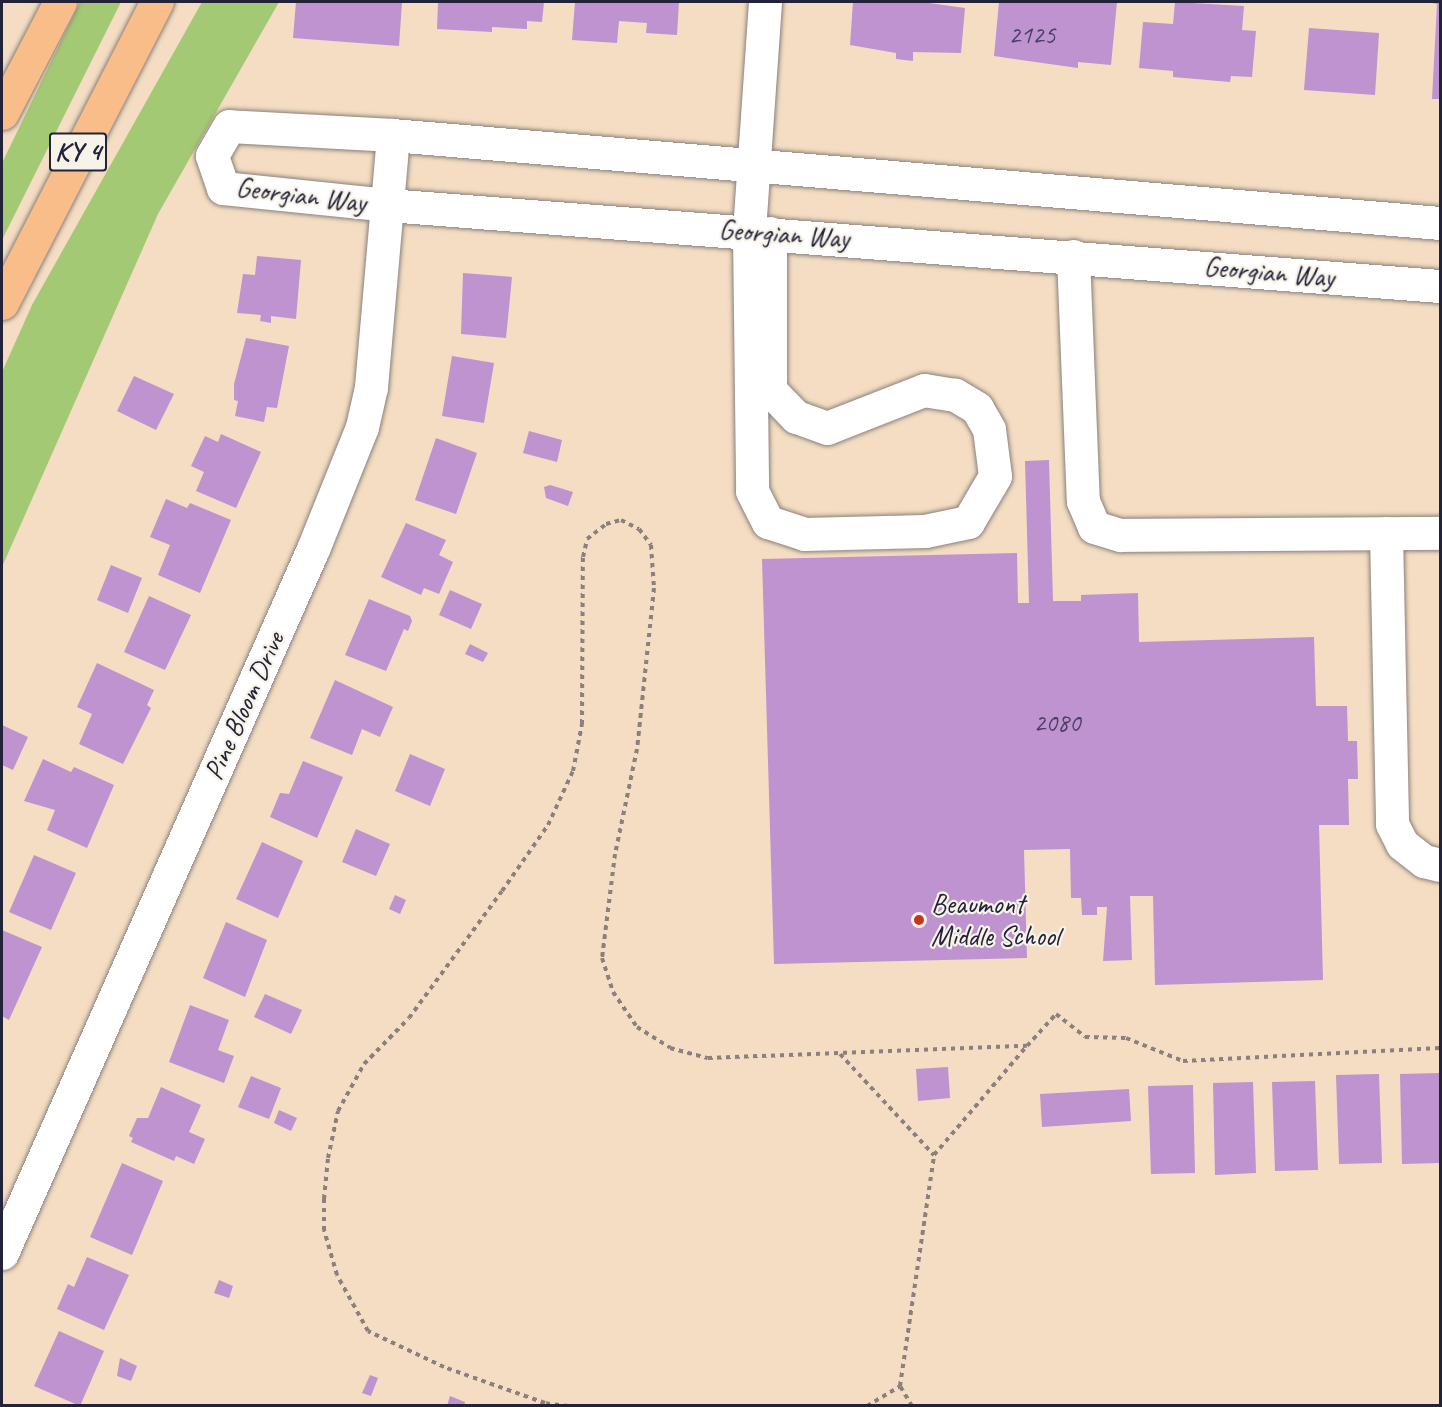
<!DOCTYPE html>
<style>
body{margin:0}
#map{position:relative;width:1442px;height:1407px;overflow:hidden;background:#f4ddc2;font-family:Caveat,sans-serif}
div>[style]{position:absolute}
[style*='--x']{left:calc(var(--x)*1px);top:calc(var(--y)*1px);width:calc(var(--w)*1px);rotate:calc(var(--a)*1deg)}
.green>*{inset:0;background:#a4c974}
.building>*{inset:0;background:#bf92d0}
.path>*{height:4px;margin-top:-2px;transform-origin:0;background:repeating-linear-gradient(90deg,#8b807e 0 4.5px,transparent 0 9px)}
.roads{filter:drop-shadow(0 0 2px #8b807e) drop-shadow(0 0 2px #8b807e)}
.minor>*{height:33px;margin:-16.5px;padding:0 16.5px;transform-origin:16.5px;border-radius:16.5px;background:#fff}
.highway>*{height:33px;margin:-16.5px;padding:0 16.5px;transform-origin:16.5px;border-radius:16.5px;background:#f8bd89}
.dots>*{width:16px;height:16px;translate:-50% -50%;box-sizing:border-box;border:3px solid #f7f3e8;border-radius:50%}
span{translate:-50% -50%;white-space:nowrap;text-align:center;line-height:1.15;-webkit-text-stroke:4.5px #f7f3e8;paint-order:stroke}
.number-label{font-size:26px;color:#493e60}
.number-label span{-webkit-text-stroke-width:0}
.shield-label span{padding:2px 4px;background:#f7f3e8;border:2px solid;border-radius:4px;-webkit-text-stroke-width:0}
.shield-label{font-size:27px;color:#22223b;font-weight:700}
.street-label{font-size:28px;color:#22223b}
.poi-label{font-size:28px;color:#22223b}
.left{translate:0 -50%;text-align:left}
.frame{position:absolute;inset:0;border:3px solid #22223b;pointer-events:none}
</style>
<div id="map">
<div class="green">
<div style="clip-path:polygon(80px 2px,121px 2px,2px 240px,2px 163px)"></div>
<div style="clip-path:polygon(202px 2px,279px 2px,158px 214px,2px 567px,2px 372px,32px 305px)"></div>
</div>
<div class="building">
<div style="clip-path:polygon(296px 2px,402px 2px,399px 46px,293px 38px)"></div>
<div style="clip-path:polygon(438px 2px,544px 2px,542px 22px,527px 21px,527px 29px,492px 27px,492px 32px,437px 29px)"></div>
<div style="clip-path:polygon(575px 2px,679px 2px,677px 35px,646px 33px,647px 23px,619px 21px,617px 43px,572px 40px)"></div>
<div style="clip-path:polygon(853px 2px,922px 2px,965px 8px,961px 53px,913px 52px,913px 61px,896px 59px,896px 53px,850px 45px)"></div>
<div style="clip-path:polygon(999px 2px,1117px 2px,1111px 65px,1078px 62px,1078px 68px,994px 56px)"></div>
<div style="clip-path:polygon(1175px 2px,1244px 6px,1242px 30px,1256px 31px,1252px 77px,1231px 76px,1230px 82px,1173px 77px,1173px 71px,1139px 68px,1143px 22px,1173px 24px)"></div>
<div style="clip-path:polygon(1427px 2px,1440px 2px,1440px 99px,1432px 99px,1437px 4px)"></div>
<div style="clip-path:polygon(1309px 28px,1379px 33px,1375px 95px,1304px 90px)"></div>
<div style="clip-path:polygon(257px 256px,301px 260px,296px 319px,271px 316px,271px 323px,260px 321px,261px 315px,237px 313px,243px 274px,255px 275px)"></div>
<div style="clip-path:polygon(463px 273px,512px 277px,506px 338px,461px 334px)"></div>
<div style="clip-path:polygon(246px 338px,289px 346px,277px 408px,267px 407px,264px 422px,235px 416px,238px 401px,234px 400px,234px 384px)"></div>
<div style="clip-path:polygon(452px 356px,494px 363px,484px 423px,442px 416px)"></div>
<div style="clip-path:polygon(134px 376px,174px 394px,156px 430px,117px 411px)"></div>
<div style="clip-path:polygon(529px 431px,562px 440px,557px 462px,523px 453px)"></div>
<div style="clip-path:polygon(221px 434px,261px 452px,236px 508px,196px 491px,204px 472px,191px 466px,205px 436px,218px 442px)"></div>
<div style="clip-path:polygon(436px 438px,477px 453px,456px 514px,415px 500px)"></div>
<div style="clip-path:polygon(1049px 460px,1053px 601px,1081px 601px,1081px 595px,1138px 593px,1139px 642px,1314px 637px,1316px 706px,1347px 706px,1348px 741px,1357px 741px,1358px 779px,1348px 779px,1349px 825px,1319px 825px,1323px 980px,1155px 985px,1153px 896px,1130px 896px,1132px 960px,1103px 961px,1107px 907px,1097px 907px,1097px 915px,1082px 915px,1081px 898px,1071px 898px,1070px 849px,1024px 850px,1027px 958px,774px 964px,762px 559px,1017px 553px,1018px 603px,1029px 603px,1025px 461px)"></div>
<div style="clip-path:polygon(550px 485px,573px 492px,568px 506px,546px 498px,544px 487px)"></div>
<div style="clip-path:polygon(166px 499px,187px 508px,190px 503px,231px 520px,200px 593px,158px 575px,170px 545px,150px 537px)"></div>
<div style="clip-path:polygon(406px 523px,446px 540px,439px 555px,453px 562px,439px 594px,424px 588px,421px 595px,381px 577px)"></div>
<div style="clip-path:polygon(111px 565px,142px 578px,128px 613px,97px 600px)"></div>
<div style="clip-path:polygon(450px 590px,482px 604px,471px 629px,439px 615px)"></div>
<div style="clip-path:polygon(149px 596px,191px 615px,165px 670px,124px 652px)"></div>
<div style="clip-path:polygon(369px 599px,410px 616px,412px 621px,408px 631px,404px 629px,386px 671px,345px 655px)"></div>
<div style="clip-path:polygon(470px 644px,488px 653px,483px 662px,465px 654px)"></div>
<div style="clip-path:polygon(97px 663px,154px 690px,147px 705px,151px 708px,123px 764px,79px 744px,92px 714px,77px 707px)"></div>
<div style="clip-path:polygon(335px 680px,393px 707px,380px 737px,362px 729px,352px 755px,310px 738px)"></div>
<div style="clip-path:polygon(2px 725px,28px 737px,13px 770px,2px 765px)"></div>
<div style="clip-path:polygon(410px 754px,445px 769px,430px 806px,395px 791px)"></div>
<div style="clip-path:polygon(43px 759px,71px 772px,74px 767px,114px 785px,87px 848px,47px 830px,55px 810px,24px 801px)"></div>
<div style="clip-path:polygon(303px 761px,343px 777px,317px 838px,270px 817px,280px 793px,289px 794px)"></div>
<div style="clip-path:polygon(356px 829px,390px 844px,376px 876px,342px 862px)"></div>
<div style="clip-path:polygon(262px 842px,303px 861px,278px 918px,236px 899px)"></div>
<div style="clip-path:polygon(34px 855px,76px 873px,51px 930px,9px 912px)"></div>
<div style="clip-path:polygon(395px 895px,406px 900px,400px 914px,389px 909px)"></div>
<div style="clip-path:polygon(226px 922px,267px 940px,245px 997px,203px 978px)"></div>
<div style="clip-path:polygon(2px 930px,42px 947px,9px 1020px,2px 1016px)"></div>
<div style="clip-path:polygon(265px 994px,302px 1010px,291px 1034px,254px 1017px)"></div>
<div style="clip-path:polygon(190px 1005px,229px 1020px,218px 1050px,234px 1056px,224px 1083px,169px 1062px)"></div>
<div style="clip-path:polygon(948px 1067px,950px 1098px,918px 1101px,916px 1069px)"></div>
<div style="clip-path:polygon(1440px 1073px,1440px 1163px,1402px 1164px,1400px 1074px)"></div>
<div style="clip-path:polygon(1379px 1074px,1382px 1163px,1339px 1164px,1336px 1075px)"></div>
<div style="clip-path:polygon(251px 1076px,281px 1088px,269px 1119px,238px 1107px)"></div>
<div style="clip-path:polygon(1315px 1081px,1318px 1170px,1275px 1171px,1272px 1082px)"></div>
<div style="clip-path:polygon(1253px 1082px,1256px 1173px,1215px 1175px,1213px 1083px)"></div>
<div style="clip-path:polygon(1193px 1085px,1195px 1173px,1151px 1174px,1148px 1086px)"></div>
<div style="clip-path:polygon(161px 1087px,201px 1105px,189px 1132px,205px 1139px,194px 1164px,176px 1156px,174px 1161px,131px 1142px,133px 1138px,129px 1136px,137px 1118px,148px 1118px)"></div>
<div style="clip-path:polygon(1129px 1089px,1131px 1121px,1042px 1127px,1040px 1094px)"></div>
<div style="clip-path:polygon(279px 1110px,297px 1118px,291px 1131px,274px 1123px)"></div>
<div style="clip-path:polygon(122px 1163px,163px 1181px,132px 1255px,90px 1237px)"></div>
<div style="clip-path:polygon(87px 1257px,129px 1275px,104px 1330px,57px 1309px,68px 1284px,74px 1287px)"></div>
<div style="clip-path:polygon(219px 1280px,233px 1286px,229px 1298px,214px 1293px)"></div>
<div style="clip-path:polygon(59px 1331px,104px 1351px,80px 1406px,34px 1386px)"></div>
<div style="clip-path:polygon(120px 1358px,137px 1366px,131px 1381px,117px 1376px)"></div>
<div style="clip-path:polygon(370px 1375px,378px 1378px,371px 1396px,362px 1393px)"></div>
<div style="clip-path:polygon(450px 1396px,465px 1402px,464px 1406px,447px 1406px)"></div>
</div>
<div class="path">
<div style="--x:840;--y:1054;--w:138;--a:47.1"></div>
<div style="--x:934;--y:1155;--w:142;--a:-49.6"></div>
<div style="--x:568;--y:1406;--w:23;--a:-173"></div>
<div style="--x:545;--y:1403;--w:107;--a:-160.4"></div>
<div style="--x:444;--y:1367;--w:84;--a:-154.7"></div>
<div style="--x:368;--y:1331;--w:64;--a:-119"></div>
<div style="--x:337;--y:1275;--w:47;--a:-106.1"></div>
<div style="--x:324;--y:1230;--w:31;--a:-90"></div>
<div style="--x:324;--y:1199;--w:41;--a:-84.4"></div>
<div style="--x:328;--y:1158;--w:48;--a:-78"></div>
<div style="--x:338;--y:1111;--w:54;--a:-61"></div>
<div style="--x:364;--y:1064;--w:64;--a:-45.6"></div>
<div style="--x:409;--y:1018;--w:157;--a:-53.8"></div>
<div style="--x:502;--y:891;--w:80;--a:-55.1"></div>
<div style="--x:548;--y:825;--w:60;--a:-65.2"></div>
<div style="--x:573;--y:771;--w:48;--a:-79.2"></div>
<div style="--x:582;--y:724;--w:167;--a:-89.7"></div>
<div style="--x:583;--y:557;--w:18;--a:-77"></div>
<div style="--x:587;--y:539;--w:24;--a:-38"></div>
<div style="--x:606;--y:524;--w:16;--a:-15"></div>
<div style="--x:621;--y:520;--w:20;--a:27"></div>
<div style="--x:639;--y:529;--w:20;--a:53"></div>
<div style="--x:651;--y:545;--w:43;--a:86"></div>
<div style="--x:654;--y:588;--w:162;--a:96"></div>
<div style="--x:637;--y:749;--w:107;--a:101.8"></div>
<div style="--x:615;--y:854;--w:105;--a:97.1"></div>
<div style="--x:602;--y:958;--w:36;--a:72"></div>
<div style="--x:613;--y:992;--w:42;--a:55.6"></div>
<div style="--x:637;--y:1027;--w:39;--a:32"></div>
<div style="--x:670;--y:1048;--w:39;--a:15"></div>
<div style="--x:708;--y:1058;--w:319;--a:-2.2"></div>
<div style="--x:1027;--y:1046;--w:43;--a:-47.8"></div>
<div style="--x:1056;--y:1014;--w:37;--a:38"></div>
<div style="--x:1085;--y:1037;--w:41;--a:1.4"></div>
<div style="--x:1126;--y:1038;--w:61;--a:22"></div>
<div style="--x:1183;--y:1061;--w:257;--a:-2.9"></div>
<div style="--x:867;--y:1406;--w:39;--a:-31"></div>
<div style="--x:912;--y:1406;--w:23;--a:-121"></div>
<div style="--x:900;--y:1386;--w:233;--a:-81.6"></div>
</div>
<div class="roads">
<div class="minor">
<div style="--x:765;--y:2;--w:231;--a:94"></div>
<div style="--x:749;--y:232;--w:259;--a:89.3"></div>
<div style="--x:752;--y:491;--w:35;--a:63"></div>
<div style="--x:768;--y:522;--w:38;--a:18"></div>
<div style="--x:804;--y:534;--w:121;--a:-1.4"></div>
<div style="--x:925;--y:531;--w:44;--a:-11.8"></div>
<div style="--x:968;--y:522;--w:53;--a:-59.6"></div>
<div style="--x:995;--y:476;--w:47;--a:-97.3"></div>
<div style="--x:989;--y:429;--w:24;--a:-120"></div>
<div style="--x:977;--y:408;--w:26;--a:-149"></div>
<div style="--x:955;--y:395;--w:31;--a:-171"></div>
<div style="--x:924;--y:390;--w:104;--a:158.6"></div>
<div style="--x:827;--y:428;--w:33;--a:-160"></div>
<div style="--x:796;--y:417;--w:37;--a:-134"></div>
<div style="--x:770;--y:390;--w:157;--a:-90"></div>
<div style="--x:1440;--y:223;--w:1051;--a:-175.2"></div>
<div style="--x:393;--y:135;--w:164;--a:-176.9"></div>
<div style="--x:229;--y:126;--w:34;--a:120"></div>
<div style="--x:212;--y:156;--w:34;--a:71"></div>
<div style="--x:223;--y:188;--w:165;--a:5.9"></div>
<div style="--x:387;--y:205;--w:1056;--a:4.4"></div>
<div style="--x:1073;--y:256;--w:245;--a:87.7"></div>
<div style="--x:1083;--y:501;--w:28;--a:67"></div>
<div style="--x:1094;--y:527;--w:28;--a:17"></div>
<div style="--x:1121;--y:535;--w:319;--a:-0.4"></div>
<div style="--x:1386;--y:533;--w:291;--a:88.8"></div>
<div style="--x:1392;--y:824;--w:22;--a:63"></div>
<div style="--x:1402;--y:844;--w:28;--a:38"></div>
<div style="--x:1424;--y:861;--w:16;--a:14"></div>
<div style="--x:2;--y:1253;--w:770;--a:-66.17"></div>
<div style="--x:313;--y:549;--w:131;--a:-68.1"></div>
<div style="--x:362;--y:427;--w:41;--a:-77.3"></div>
<div style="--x:371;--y:387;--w:253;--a:-85"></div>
</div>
<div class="highway">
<div style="--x:2;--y:113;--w:125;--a:-62.4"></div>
<div style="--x:2;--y:303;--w:339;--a:-62.8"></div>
</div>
</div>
<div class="dots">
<div style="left:919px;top:920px;background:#c8321e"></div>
</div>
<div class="number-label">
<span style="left:1032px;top:35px">2125</span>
<span style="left:1057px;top:723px">2080</span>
</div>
<div class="shield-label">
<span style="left:78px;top:152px">KY 4</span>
</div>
<div class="street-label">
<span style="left:301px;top:195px;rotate:7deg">Georgian Way</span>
<span style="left:784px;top:234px;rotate:4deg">Georgian Way</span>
<span style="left:1269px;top:272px;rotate:5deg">Georgian Way</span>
<span style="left:244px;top:706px;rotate:-66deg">Pine Bloom Drive</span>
</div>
<div class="poi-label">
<span class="left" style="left:931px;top:920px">Beaumont<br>Middle School</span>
</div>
<div class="frame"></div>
</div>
